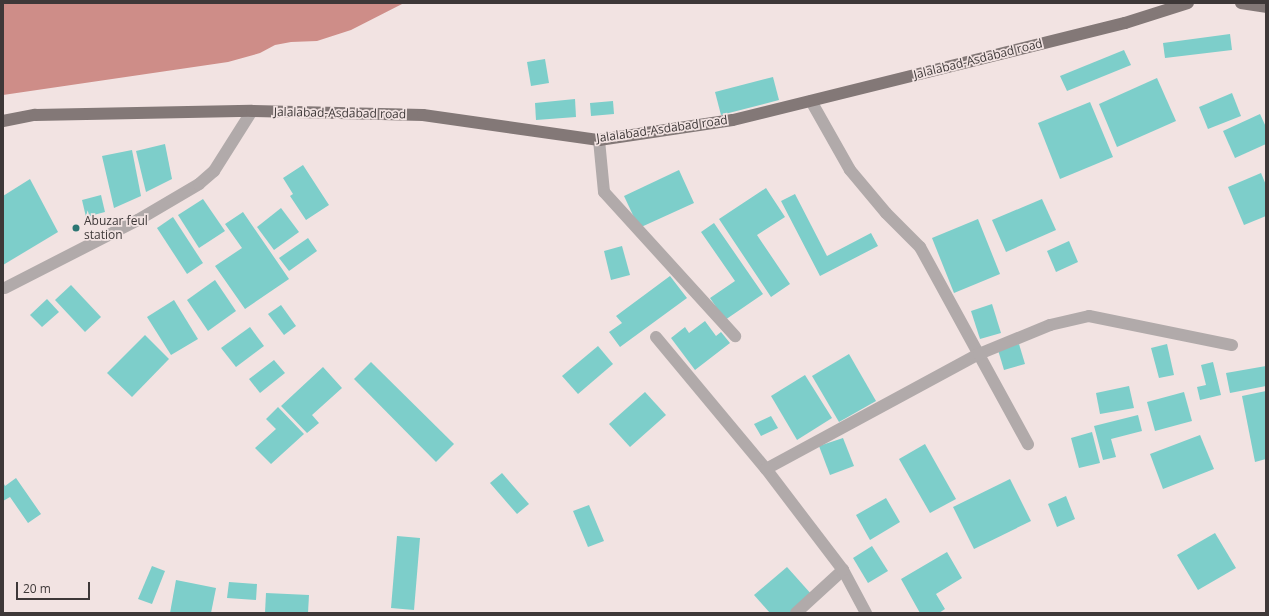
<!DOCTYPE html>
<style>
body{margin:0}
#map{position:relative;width:1269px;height:616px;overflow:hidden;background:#f2e3e2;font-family:"Open Sans",sans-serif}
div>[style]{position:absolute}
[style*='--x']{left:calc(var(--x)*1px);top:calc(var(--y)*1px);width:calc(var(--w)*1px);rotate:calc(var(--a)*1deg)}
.water>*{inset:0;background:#ce8d88}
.building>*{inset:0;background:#7dceca}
.street>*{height:12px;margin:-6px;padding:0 6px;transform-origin:6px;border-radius:6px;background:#b1aaaa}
.primary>*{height:12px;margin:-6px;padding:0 6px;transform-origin:6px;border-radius:6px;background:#837877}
.dots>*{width:11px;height:11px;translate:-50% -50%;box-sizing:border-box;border:2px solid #f2e3e2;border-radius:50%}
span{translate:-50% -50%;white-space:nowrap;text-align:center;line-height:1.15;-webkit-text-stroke:3.5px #f2e3e2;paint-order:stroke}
.street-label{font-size:12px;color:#3e3838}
.poi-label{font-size:12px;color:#3e3838}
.left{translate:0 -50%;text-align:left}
.frame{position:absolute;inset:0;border:4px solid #3e3838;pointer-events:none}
.scale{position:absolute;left:16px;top:582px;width:74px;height:18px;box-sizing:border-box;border:2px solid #3e3838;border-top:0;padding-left:5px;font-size:12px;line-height:14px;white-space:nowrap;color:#3e3838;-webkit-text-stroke:3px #f2e3e2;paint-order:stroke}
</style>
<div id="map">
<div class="water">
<div style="clip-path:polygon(3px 3px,404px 3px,351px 30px,317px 41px,291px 42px,275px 45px,260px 53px,228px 62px,3px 95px)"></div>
</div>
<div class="building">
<div style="clip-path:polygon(1230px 34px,1232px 50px,1165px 58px,1163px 43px)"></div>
<div style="clip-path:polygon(1124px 50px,1131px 65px,1067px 91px,1060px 76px)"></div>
<div style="clip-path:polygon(545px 59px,549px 83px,531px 86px,527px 62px)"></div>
<div style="clip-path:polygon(773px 77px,779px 100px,721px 115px,715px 92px)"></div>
<div style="clip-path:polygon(1157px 78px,1176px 121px,1117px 147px,1099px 104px)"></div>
<div style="clip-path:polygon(1232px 93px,1241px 116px,1208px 129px,1199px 107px)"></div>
<div style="clip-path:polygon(575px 99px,576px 117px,536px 120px,535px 103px)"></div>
<div style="clip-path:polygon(613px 101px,614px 114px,591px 116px,590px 103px)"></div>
<div style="clip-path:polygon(1090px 102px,1113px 157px,1060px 179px,1038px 123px)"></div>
<div style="clip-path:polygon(1260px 114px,1266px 127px,1266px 144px,1235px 158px,1223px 131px)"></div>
<div style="clip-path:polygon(165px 144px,172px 179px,146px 192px,136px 151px)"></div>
<div style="clip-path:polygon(132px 150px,141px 196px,114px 208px,102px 156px)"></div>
<div style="clip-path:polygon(303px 165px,329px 205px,306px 220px,290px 196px,293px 194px,283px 178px)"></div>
<div style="clip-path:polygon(679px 170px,694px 203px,639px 228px,624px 196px)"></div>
<div style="clip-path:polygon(1261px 173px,1266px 185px,1266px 216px,1244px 225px,1228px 187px)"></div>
<div style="clip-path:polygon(30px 179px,58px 232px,3px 265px,3px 196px)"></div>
<div style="clip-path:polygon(766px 188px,785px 217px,757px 235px,790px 284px,771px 297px,719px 219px)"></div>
<div style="clip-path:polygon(795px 194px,827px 256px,871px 233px,878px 246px,820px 276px,781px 201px)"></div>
<div style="clip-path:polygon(101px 195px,105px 212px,86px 217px,82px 200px)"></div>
<div style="clip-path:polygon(203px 199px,225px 231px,199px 248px,178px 215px)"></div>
<div style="clip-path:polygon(1042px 199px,1056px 230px,1006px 252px,992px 220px)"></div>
<div style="clip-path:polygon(281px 208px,299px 232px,274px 250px,257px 227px)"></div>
<div style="clip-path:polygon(243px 212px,289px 279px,245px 309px,215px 266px,242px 248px,225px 224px)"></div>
<div style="clip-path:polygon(173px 217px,203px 263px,187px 274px,157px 228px)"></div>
<div style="clip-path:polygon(978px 219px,1000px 274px,954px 293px,932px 238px)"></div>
<div style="clip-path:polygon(714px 223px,763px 294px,725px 320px,710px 298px,735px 281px,701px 232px)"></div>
<div style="clip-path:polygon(308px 238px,317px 251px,289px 271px,279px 258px)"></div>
<div style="clip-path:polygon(1069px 241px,1078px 262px,1056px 272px,1047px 251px)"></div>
<div style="clip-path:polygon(622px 246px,630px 275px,611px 280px,604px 251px)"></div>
<div style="clip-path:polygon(670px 276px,687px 298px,620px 347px,609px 332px,622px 323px,616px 316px)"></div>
<div style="clip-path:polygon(215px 280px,236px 311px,208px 331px,187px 300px)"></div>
<div style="clip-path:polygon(71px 285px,101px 317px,85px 332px,55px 300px)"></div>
<div style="clip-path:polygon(47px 299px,59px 312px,42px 327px,30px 315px)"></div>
<div style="clip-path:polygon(174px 300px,198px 339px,171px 355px,147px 317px)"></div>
<div style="clip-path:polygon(992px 304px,1001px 333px,980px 339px,971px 311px)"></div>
<div style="clip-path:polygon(281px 305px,296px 326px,284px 335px,268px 314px)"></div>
<div style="clip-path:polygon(705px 321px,716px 336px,721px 332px,730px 343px,695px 370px,671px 338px,685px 327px,689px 333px)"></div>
<div style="clip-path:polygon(250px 327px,264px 346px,236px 367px,221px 348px)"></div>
<div style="clip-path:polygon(145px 335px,169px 359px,132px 397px,107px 373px)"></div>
<div style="clip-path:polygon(1019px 344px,1025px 364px,1004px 370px,998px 350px)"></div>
<div style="clip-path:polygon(1167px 344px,1174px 375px,1159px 378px,1151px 348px)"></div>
<div style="clip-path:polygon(598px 346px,613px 364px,578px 394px,562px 376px)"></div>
<div style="clip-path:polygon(849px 354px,876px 401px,839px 422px,812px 376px)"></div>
<div style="clip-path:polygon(274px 360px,285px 373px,260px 393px,249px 379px)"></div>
<div style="clip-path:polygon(371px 362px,454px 444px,436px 462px,354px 379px)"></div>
<div style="clip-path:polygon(1213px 362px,1221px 395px,1200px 400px,1197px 387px,1206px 385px,1201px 365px)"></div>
<div style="clip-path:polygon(1266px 366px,1266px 386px,1230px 393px,1226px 373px)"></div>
<div style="clip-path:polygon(323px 367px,342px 388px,312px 415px,319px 423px,307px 433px,281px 406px)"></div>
<div style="clip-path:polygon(805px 375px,832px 418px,797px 440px,771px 396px)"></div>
<div style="clip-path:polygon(1129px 386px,1134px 408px,1100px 414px,1096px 393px)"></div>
<div style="clip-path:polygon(1266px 391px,1266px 459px,1255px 462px,1242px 396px)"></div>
<div style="clip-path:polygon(645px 392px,666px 415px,630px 447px,609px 424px)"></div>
<div style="clip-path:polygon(1184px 392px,1192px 421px,1155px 431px,1147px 402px)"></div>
<div style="clip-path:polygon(278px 407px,304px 434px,271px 464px,255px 448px,276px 429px,266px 419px)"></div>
<div style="clip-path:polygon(1138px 415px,1142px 431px,1111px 439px,1116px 457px,1103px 460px,1094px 426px)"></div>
<div style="clip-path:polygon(771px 416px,778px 428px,761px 436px,754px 424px)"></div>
<div style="clip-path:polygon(1092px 432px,1100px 463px,1079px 468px,1071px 438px)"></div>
<div style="clip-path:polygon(1200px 435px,1214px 469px,1163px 489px,1150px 454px)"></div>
<div style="clip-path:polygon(843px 438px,854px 466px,830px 475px,819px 446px)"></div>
<div style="clip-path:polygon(925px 444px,956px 499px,930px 513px,899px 459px)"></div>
<div style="clip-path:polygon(502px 473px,529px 504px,517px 514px,490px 483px)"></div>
<div style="clip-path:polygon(16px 478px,41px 514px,28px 523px,10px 497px,3px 501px,3px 482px,5px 486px)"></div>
<div style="clip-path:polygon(1010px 479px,1031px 521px,974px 549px,953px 507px)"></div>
<div style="clip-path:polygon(1066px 496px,1075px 519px,1057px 527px,1048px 504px)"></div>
<div style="clip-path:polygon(886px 498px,900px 522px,870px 540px,856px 515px)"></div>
<div style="clip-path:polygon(589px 505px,604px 541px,588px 547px,573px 511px)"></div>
<div style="clip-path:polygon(1215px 533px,1236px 568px,1198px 590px,1177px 555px)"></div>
<div style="clip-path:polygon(397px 536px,420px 538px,414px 610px,391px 608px)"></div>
<div style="clip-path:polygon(872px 546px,888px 571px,868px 583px,853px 558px)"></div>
<div style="clip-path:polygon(947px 552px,962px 578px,936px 594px,945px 609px,939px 613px,920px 613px,901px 579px)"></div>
<div style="clip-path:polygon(152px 566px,165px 571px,152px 604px,138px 599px)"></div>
<div style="clip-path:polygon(787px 567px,812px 595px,792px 613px,770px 613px,754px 595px)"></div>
<div style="clip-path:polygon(176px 580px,216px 588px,211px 613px,170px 613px)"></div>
<div style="clip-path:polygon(229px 582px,257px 584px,256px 600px,227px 598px)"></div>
<div style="clip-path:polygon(266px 593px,309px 595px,308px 613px,265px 613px)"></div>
</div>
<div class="street">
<div style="--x:811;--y:101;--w:79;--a:60.5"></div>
<div style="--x:850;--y:170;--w:56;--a:50.1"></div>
<div style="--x:886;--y:213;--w:48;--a:45"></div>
<div style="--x:920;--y:247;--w:225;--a:61.3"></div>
<div style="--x:599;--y:140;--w:52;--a:84.5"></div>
<div style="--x:604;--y:192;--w:195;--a:47.7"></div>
<div style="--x:5;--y:288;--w:149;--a:-27.1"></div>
<div style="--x:138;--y:220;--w:71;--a:-30.5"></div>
<div style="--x:199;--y:184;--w:20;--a:-41"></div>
<div style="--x:214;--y:171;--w:71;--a:-57.7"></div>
<div style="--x:656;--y:337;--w:172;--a:50.2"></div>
<div style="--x:796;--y:613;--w:64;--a:-42.5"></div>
<div style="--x:866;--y:613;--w:49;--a:-118.1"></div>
<div style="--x:843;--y:570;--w:127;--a:-127.3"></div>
<div style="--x:766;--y:469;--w:242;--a:-28.4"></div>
<div style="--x:979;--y:354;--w:77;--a:-22.2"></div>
<div style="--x:1050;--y:325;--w:40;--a:-13"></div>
<div style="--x:1089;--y:316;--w:146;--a:11.5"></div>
</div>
<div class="primary">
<div style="--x:1241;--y:3;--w:25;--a:9"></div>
<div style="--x:3;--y:121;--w:33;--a:-11"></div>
<div style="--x:35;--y:115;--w:217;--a:-1.1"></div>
<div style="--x:252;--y:111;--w:171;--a:1.3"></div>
<div style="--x:423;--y:115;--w:178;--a:8.1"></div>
<div style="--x:599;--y:140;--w:135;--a:-8.5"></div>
<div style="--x:733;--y:120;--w:404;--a:-13.9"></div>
<div style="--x:1125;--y:23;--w:66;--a:-17.6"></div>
</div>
<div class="dots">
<div style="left:76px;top:228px;background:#2c7673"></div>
</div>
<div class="street-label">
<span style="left:978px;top:59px;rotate:-14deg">Jalalabad-Asdabad road</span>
<span style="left:340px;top:113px;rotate:1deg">Jalalabad-Asdabad road</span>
<span style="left:662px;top:129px;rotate:-8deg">Jalalabad-Asdabad road</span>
</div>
<div class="poi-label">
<span class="left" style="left:84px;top:228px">Abuzar feul<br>station</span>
</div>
<div class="frame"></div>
<div class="scale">20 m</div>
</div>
